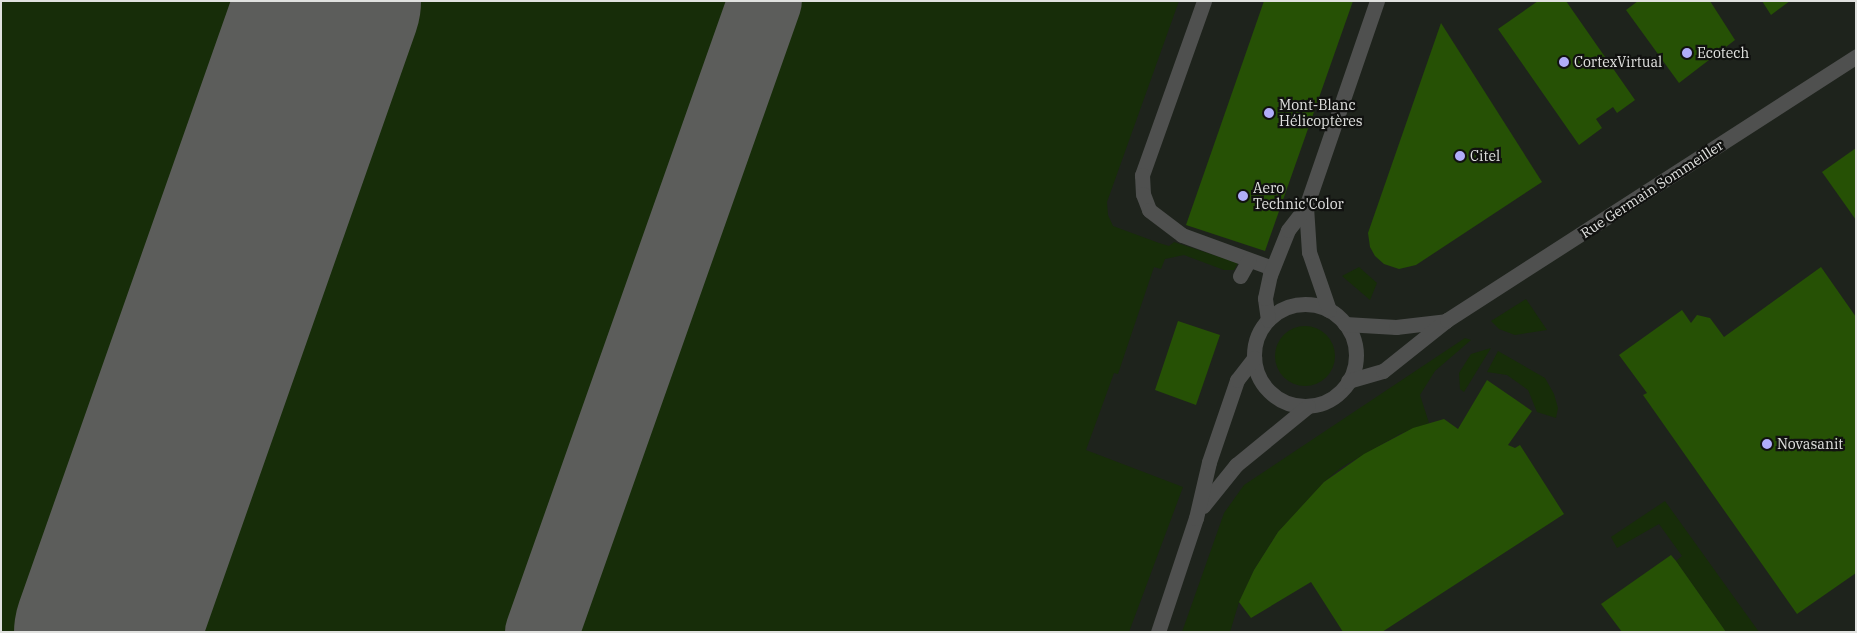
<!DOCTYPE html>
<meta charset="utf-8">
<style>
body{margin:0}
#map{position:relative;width:1857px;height:633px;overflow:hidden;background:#1a1b19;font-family:"IBM Plex Serif",serif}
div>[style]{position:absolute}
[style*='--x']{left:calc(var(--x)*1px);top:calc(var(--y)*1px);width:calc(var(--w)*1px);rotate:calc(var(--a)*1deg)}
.built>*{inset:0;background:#1e231c}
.green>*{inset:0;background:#172d09}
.round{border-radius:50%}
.taxiway>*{height:74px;margin:-37px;padding:0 37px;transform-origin:37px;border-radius:37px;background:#5c5d5b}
.runway>*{height:185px;margin:-92.5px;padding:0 92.5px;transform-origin:92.5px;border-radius:92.5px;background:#5c5d5b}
.building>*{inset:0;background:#265105}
.minor>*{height:15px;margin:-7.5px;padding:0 7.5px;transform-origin:7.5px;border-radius:7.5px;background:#4f504f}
.minor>.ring{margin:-7.5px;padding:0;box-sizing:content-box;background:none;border:15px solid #4f504f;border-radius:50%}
.dots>*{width:14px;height:14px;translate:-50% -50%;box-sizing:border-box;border:2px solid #111210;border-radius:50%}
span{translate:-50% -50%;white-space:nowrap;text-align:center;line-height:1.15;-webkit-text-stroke:4.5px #111210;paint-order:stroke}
.poi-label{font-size:14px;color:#e0e1df}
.left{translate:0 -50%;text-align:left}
.street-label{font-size:14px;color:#e0e1df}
.frame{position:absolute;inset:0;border:2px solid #e0e1df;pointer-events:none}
</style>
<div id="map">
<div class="built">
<div style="clip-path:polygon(43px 1px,1856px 1px,1856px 632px,1px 632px,1px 118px)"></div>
</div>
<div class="green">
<div style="clip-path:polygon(1px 1px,238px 1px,16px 632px,1px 632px)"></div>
<div style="clip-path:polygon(410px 1px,729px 1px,506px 632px,186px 632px)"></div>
<div style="clip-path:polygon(797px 1px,1179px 1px,1107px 202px,1108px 215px,1113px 226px,1159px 243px,1169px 246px,1174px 242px,1238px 263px,1234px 270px,1224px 270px,1184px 255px,1165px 259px,1161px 269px,1154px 267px,1118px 374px,1114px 373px,1086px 450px,1183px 487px,1129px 632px,574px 632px)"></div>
<div style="clip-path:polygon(1359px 267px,1377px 283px,1370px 300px,1342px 276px)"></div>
<div style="clip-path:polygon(1526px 299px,1547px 330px,1515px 335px,1499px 329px,1491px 321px)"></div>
<div class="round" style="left:1275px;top:326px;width:60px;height:60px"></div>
<div style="clip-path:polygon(1465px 338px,1471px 340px,1435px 371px,1420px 395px,1429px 423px,1400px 434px,1342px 467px,1324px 482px,1278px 532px,1254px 570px,1239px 602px,1230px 632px,1182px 632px,1224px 513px,1244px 485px)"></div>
<div style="clip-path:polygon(1491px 348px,1464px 392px,1460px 389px,1459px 373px,1471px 354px)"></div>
<div style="clip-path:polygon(1498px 351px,1545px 378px,1554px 394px,1558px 408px,1556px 418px,1537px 412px,1528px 390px,1507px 375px,1487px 372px)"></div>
<div style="clip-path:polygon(1665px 501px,1759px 632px,1726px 632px,1676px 561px,1682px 556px,1659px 524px,1617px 548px,1611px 537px)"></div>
</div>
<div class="taxiway">
<div style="--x:542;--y:632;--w:669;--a:-70.54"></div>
</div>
<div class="runway">
<div style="--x:106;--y:632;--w:669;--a:-70.62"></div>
</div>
<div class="building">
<div style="clip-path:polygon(1264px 1px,1353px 1px,1265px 251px,1186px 225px)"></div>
<div style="clip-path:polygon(1538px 1px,1566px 1px,1635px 100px,1617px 113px,1613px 107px,1596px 119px,1602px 128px,1579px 145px,1498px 29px)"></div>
<div style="clip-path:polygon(1638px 1px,1710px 1px,1735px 40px,1679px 83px,1626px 10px)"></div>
<div style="clip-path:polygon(1762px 1px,1790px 1px,1771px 15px)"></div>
<div style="clip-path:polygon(1441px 23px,1542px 182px,1416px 265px,1399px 269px,1384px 264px,1375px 256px,1370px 247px,1368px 233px)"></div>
<div style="clip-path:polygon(1856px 148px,1856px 220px,1822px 172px)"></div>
<div style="clip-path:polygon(1821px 267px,1856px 317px,1856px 573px,1797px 614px,1643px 395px,1647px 393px,1619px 355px,1682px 310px,1691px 323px,1697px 315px,1710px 318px,1724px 337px)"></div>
<div style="clip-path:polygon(1178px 321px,1220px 335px,1196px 405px,1155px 390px)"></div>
<div style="clip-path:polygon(1487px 380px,1532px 411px,1508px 445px,1515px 448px,1520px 445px,1564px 514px,1382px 632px,1343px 632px,1311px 582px,1251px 618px,1239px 602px,1254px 570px,1278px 532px,1324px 482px,1364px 454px,1413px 428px,1444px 419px,1458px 429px)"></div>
<div style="clip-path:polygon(1671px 555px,1676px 561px,1726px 632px,1622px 632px,1601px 604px)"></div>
</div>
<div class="minor">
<div style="--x:1204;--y:1;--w:185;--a:109.6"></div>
<div style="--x:1142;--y:175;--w:19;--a:87"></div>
<div style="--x:1143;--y:194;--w:17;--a:69"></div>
<div style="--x:1149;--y:210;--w:41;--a:37.1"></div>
<div style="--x:1182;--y:235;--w:96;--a:20.1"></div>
<div style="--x:1240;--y:276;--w:18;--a:-61"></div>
<div class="ring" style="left:1254px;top:304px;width:87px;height:87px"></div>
<div style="--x:1329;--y:310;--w:61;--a:-109"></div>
<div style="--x:1309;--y:252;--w:45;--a:-93.8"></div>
<div style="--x:1306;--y:207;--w:218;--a:-71"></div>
<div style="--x:1268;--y:320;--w:22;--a:-98"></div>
<div style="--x:1265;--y:298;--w:24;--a:-78"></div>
<div style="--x:1270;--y:275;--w:48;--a:-68.2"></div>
<div style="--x:1288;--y:230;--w:29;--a:-52"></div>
<div style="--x:1345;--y:324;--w:51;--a:3.4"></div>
<div style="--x:1396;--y:327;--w:50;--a:-6.8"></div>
<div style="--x:1348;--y:381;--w:36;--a:-16"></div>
<div style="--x:1383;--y:371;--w:82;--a:-38.6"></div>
<div style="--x:1447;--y:320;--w:487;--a:-32.8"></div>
<div style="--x:1203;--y:506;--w:53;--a:-51.2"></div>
<div style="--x:1236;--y:465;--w:93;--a:-39.3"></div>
<div style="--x:1158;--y:632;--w:120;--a:-71.6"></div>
<div style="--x:1196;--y:518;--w:57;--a:-76.9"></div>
<div style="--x:1209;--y:462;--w:87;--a:-71.1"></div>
<div style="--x:1237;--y:380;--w:28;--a:-52"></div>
</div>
<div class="dots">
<div style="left:1687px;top:53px;background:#b1adfa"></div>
<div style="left:1564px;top:62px;background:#b1adfa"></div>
<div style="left:1269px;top:113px;background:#b1adfa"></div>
<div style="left:1460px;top:156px;background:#b1adfa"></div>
<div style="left:1243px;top:196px;background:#b1adfa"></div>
<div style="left:1767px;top:444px;background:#b1adfa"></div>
</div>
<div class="poi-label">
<span class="left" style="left:1697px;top:53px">Ecotech</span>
<span class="left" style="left:1574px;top:62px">CortexVirtual</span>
<span class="left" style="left:1279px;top:113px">Mont-Blanc<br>Hélicoptères</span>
<span class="left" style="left:1470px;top:156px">Citel</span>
<span class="left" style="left:1253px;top:196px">Aero<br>Technic'Color</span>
<span class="left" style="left:1777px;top:444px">Novasanit</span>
</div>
<div class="street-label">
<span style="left:1652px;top:189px;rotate:-33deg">Rue Germain Sommeiller</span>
</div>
<div class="frame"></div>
</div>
